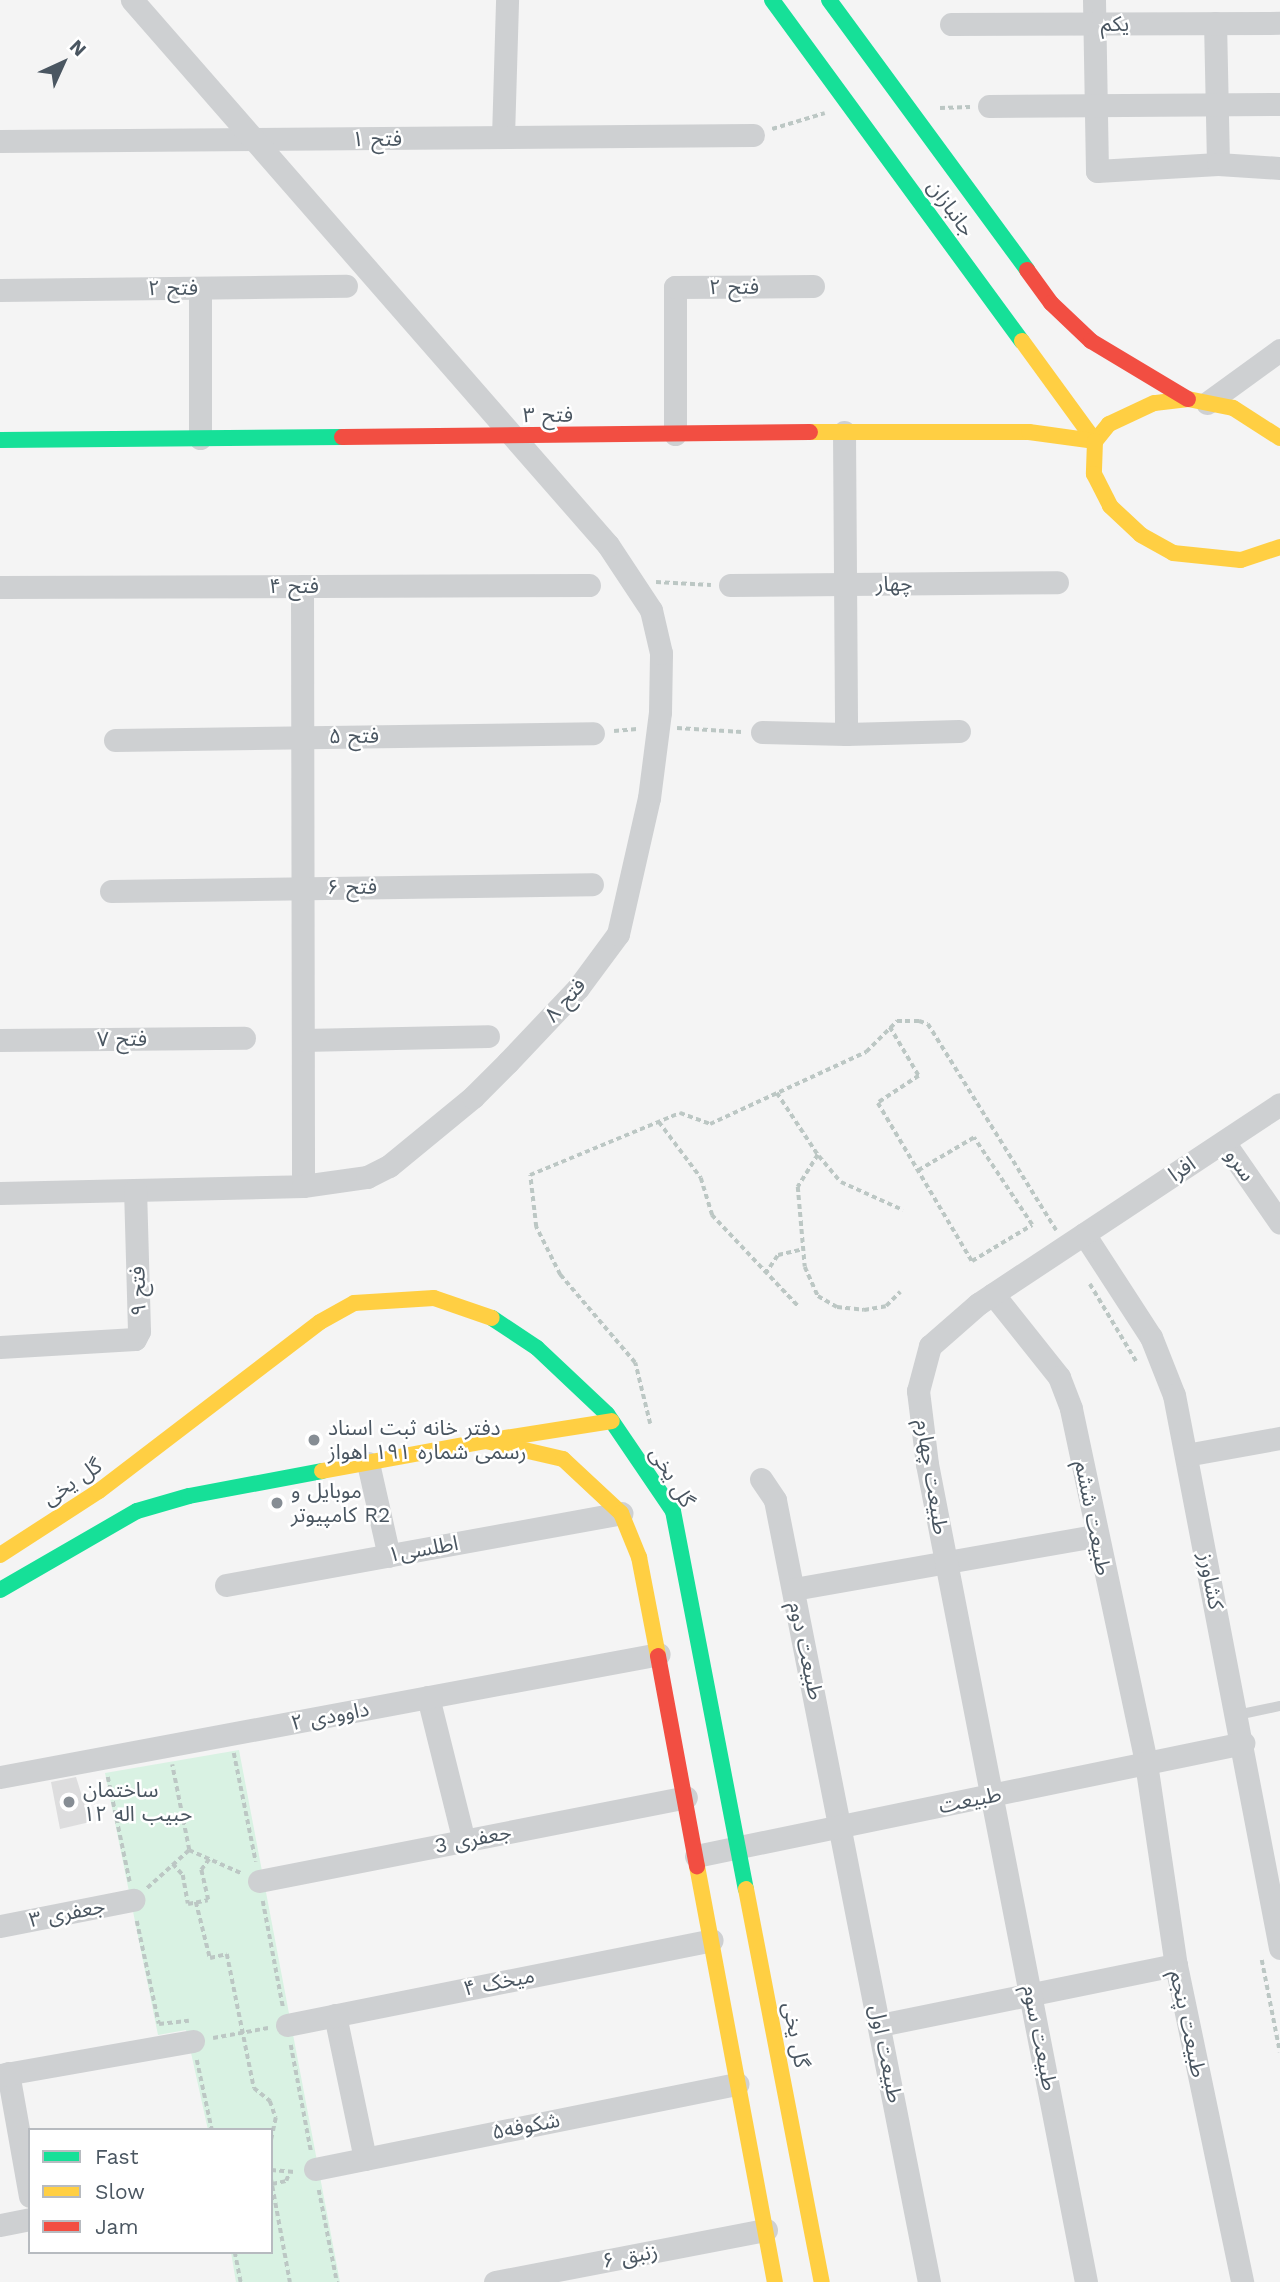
<!DOCTYPE html>
<meta charset="utf-8">
<style>
body{margin:0}
#map{position:relative;width:1280px;height:2282px;overflow:hidden;background:#f4f4f4;font-family:"Work Sans","Noto Sans Arabic",sans-serif}
div>[style]{position:absolute}
[style*='--x']{left:calc(var(--x)*1px);top:calc(var(--y)*1px);width:calc(var(--w)*1px);rotate:calc(var(--a)*1deg)}
.green>*{inset:0;background:#d9f2e3}
.building>*{inset:0;background:#ddddde}
.path>*{height:3.5px;margin-top:-1.75px;transform-origin:0;background:repeating-linear-gradient(90deg,#bcc7c4 0 5px,transparent 0 8.5px)}
.lane>*{height:10px;margin:-5px;padding:0 5px;transform-origin:5px;border-radius:5px;background:#ced0d2}
.street>*{height:23px;margin:-11.5px;padding:0 11.5px;transform-origin:11.5px;border-radius:11.5px;background:#ced0d2}
.fast>*{height:16px;margin:-8px;padding:0 8px;transform-origin:8px;border-radius:8px;background:#16e098}
.slow>*{height:16px;margin:-8px;padding:0 8px;transform-origin:8px;border-radius:8px;background:#ffcf43}
.jam>*{height:16px;margin:-8px;padding:0 8px;transform-origin:8px;border-radius:8px;background:#f24e42}
.dots>*{width:19px;height:19px;translate:-50% -50%;box-sizing:border-box;border:4px solid #fff;border-radius:50%}
span{translate:-50% -50%;white-space:nowrap;text-align:center;line-height:1.15;-webkit-text-stroke:5px #fff;paint-order:stroke}
.street-label{font-size:21px;color:#4a5661}
.poi-label{font-size:21px;color:#4a5661}
.left{translate:0 -50%;text-align:left}
.legend{position:absolute;left:28px;top:2128px;width:245px;height:126px;box-sizing:border-box;background:#fff;border:2px solid #b7bbc0;margin:0;padding:9px 12px;list-style:none;font-size:21px;color:#4a5661}
.legend li{display:flex;align-items:center;gap:14px;height:35px}
.legend b{width:35px;border:2px solid #b7bbc0}
.north{position:absolute;left:28px;top:28px;width:70px;height:70px;-webkit-text-stroke:5px #fff;paint-order:stroke;rotate:45deg;font-size:19px;font-weight:700;line-height:28px;text-align:center;color:#4a5661}
.north::after{content:'';display:block;margin:auto;width:24px;height:32px;background:#4a5661;clip-path:polygon(50% 0,100% 100%,50% 72%,0 100%)}
</style>
<div id="map">
<div class="green">
<div style="clip-path:polygon(239px 1750px,340px 2282px,236px 2282px,231px 2252px,271px 2252px,271px 2130px,208px 2130px,186px 2030px,158px 2035px,105px 1773px)"></div>
</div>
<div class="building">
<div style="clip-path:polygon(76px 1777px,90px 1822px,60px 1829px,51px 1782px)"></div>
</div>
<div class="path">
<div style="--x:940;--y:108;--w:30;--a:-2"></div>
<div style="--x:772;--y:129;--w:55;--a:-16.8"></div>
<div style="--x:656;--y:582;--w:55;--a:3.1"></div>
<div style="--x:677;--y:728;--w:65;--a:3.5"></div>
<div style="--x:614;--y:731;--w:23;--a:-5"></div>
<div style="--x:890;--y:1027;--w:57;--a:59.4"></div>
<div style="--x:919;--y:1076;--w:49;--a:146.6"></div>
<div style="--x:878;--y:1103;--w:184;--a:59.3"></div>
<div style="--x:972;--y:1261;--w:70;--a:-31"></div>
<div style="--x:1032;--y:1225;--w:105;--a:-123.7"></div>
<div style="--x:974;--y:1138;--w:65;--a:149.5"></div>
<div style="--x:777;--y:1093;--w:74;--a:56.5"></div>
<div style="--x:818;--y:1155;--w:38;--a:122"></div>
<div style="--x:798;--y:1187;--w:80;--a:85"></div>
<div style="--x:805;--y:1267;--w:32;--a:66"></div>
<div style="--x:818;--y:1296;--w:22;--a:30"></div>
<div style="--x:837;--y:1307;--w:27;--a:6"></div>
<div style="--x:864;--y:1310;--w:22;--a:-10"></div>
<div style="--x:886;--y:1306;--w:20;--a:-45"></div>
<div style="--x:659;--y:1122;--w:70;--a:53.1"></div>
<div style="--x:701;--y:1178;--w:39;--a:73"></div>
<div style="--x:712;--y:1215;--w:127;--a:46.6"></div>
<div style="--x:819;--y:1156;--w:34;--a:50"></div>
<div style="--x:841;--y:1182;--w:68;--a:24.3"></div>
<div style="--x:765;--y:1274;--w:23;--a:-56"></div>
<div style="--x:778;--y:1255;--w:27;--a:-13"></div>
<div style="--x:1090;--y:1284;--w:90;--a:59.1"></div>
<div style="--x:650;--y:1424;--w:63;--a:-103.8"></div>
<div style="--x:635;--y:1363;--w:116;--a:-130.4"></div>
<div style="--x:560;--y:1275;--w:54;--a:-116.6"></div>
<div style="--x:536;--y:1227;--w:52;--a:-96.6"></div>
<div style="--x:530;--y:1175;--w:162;--a:-22.5"></div>
<div style="--x:680;--y:1113;--w:32;--a:20"></div>
<div style="--x:710;--y:1124;--w:172;--a:-24.8"></div>
<div style="--x:866;--y:1052;--w:44;--a:-45"></div>
<div style="--x:897;--y:1021;--w:22;--a:0"></div>
<div style="--x:919;--y:1021;--w:9;--a:18"></div>
<div style="--x:928;--y:1024;--w:243;--a:58.1"></div>
<div style="--x:234;--y:1753;--w:111;--a:78.6"></div>
<div style="--x:108;--y:1777;--w:107;--a:78.2"></div>
<div style="--x:189;--y:1850;--w:57;--a:23.9"></div>
<div style="--x:173;--y:1864;--w:15;--a:48"></div>
<div style="--x:183;--y:1875;--w:29;--a:80"></div>
<div style="--x:188;--y:1904;--w:20;--a:-11"></div>
<div style="--x:208;--y:1900;--w:31;--a:-103"></div>
<div style="--x:201;--y:1870;--w:14;--a:-54"></div>
<div style="--x:147;--y:1888;--w:57;--a:-42.1"></div>
<div style="--x:189;--y:1850;--w:87;--a:-101.3"></div>
<div style="--x:263;--y:1901;--w:108;--a:79.3"></div>
<div style="--x:196;--y:1902;--w:58;--a:76"></div>
<div style="--x:210;--y:1958;--w:17;--a:-13"></div>
<div style="--x:227;--y:1954;--w:137;--a:78.6"></div>
<div style="--x:254;--y:2088;--w:21;--a:39"></div>
<div style="--x:270;--y:2101;--w:18;--a:71"></div>
<div style="--x:276;--y:2118;--w:24;--a:102"></div>
<div style="--x:137;--y:1921;--w:105;--a:77.9"></div>
<div style="--x:159;--y:2024;--w:30;--a:-6"></div>
<div style="--x:1262;--y:1960;--w:94;--a:78.9"></div>
<div style="--x:213;--y:2038;--w:56;--a:-10.3"></div>
<div style="--x:291;--y:2045;--w:108;--a:79.3"></div>
<div style="--x:197;--y:2060;--w:72;--a:77.9"></div>
<div style="--x:271;--y:2170;--w:24;--a:5"></div>
<div style="--x:271;--y:2178;--w:106;--a:79.6"></div>
<div style="--x:272;--y:2184;--w:14;--a:-12"></div>
<div style="--x:286;--y:2181;--w:9;--a:-69"></div>
<div style="--x:319;--y:2190;--w:94;--a:78.9"></div>
<div style="--x:235;--y:2252;--w:31;--a:79"></div>
</div>
<div class="lane">
<div style="--x:1237;--y:1715;--w:44;--a:-11.8"></div>
</div>
<div class="street">
<div style="--x:1094;--y:0;--w:171;--a:89"></div>
<div style="--x:1097;--y:171;--w:121;--a:-3.3"></div>
<div style="--x:1218;--y:164;--w:141;--a:-91.2"></div>
<div style="--x:951;--y:24;--w:329;--a:-0.2"></div>
<div style="--x:989;--y:106;--w:291;--a:-0.4"></div>
<div style="--x:503;--y:137;--w:137;--a:-88.3"></div>
<div style="--x:0;--y:141;--w:753;--a:-0.46"></div>
<div style="--x:1218;--y:164;--w:62;--a:3.7"></div>
<div style="--x:0;--y:290;--w:346;--a:-0.7"></div>
<div style="--x:1207;--y:403;--w:90;--a:-36"></div>
<div style="--x:844;--y:432;--w:302;--a:89.6"></div>
<div style="--x:846;--y:734;--w:113;--a:-1.5"></div>
<div style="--x:675;--y:434;--w:147;--a:-90"></div>
<div style="--x:675;--y:287;--w:138;--a:-0.4"></div>
<div style="--x:200;--y:438;--w:150;--a:-90"></div>
<div style="--x:730;--y:585;--w:327;--a:-0.5"></div>
<div style="--x:302;--y:586;--w:600;--a:89.9"></div>
<div style="--x:0;--y:587;--w:589;--a:-0.19"></div>
<div style="--x:762;--y:732;--w:84;--a:1.4"></div>
<div style="--x:115;--y:740;--w:478;--a:-0.8"></div>
<div style="--x:111;--y:891;--w:481;--a:-0.8"></div>
<div style="--x:0;--y:1040;--w:244;--a:-0.5"></div>
<div style="--x:303;--y:1040;--w:185;--a:-1.2"></div>
<div style="--x:1224;--y:1142;--w:98;--a:55.3"></div>
<div style="--x:0;--y:1193;--w:303;--a:-1.3"></div>
<div style="--x:303;--y:1186;--w:65;--a:-8"></div>
<div style="--x:367;--y:1177;--w:25;--a:-27"></div>
<div style="--x:389;--y:1166;--w:109;--a:-39.4"></div>
<div style="--x:473;--y:1097;--w:49;--a:-45"></div>
<div style="--x:508;--y:1062;--w:102;--a:-46.6"></div>
<div style="--x:578;--y:988;--w:67;--a:-53.5"></div>
<div style="--x:618;--y:934;--w:139;--a:-77.2"></div>
<div style="--x:649;--y:798;--w:87;--a:-82.7"></div>
<div style="--x:660;--y:712;--w:59;--a:-89"></div>
<div style="--x:661;--y:653;--w:44;--a:-103.1"></div>
<div style="--x:651;--y:610;--w:78;--a:-123.5"></div>
<div style="--x:608;--y:545;--w:724;--a:-131.13"></div>
<div style="--x:1084;--y:1234;--w:123;--a:57"></div>
<div style="--x:1151;--y:1337;--w:62;--a:68.4"></div>
<div style="--x:1174;--y:1395;--w:563;--a:79.15"></div>
<div style="--x:993;--y:1294;--w:106;--a:51.5"></div>
<div style="--x:1059;--y:1377;--w:34;--a:69"></div>
<div style="--x:1071;--y:1409;--w:362;--a:78"></div>
<div style="--x:1146;--y:1763;--w:204;--a:81.6"></div>
<div style="--x:1176;--y:1965;--w:324;--a:78.2"></div>
<div style="--x:0;--y:1347;--w:135;--a:-3.4"></div>
<div style="--x:135;--y:1339;--w:9;--a:-63"></div>
<div style="--x:139;--y:1331;--w:141;--a:-91.6"></div>
<div style="--x:1186;--y:1455;--w:96;--a:-10.3"></div>
<div style="--x:368;--y:1463;--w:95;--a:77.3"></div>
<div style="--x:761;--y:1479;--w:25;--a:56"></div>
<div style="--x:775;--y:1500;--w:797;--a:78.86"></div>
<div style="--x:226;--y:1585;--w:402;--a:-10.3"></div>
<div style="--x:794;--y:1589;--w:306;--a:-10"></div>
<div style="--x:428;--y:1697;--w:148;--a:76"></div>
<div style="--x:0;--y:1777;--w:670;--a:-10.57"></div>
<div style="--x:696;--y:1856;--w:559;--a:-11.67"></div>
<div style="--x:259;--y:1881;--w:435;--a:-11.1"></div>
<div style="--x:0;--y:1926;--w:136;--a:-11.1"></div>
<div style="--x:335;--y:2015;--w:147;--a:78.2"></div>
<div style="--x:287;--y:2025;--w:433;--a:-11.3"></div>
<div style="--x:880;--y:2025;--w:302;--a:-11.5"></div>
<div style="--x:8;--y:2073;--w:125;--a:79.9"></div>
<div style="--x:0;--y:2075;--w:196;--a:-10"></div>
<div style="--x:315;--y:2169;--w:431;--a:-11.4"></div>
<div style="--x:0;--y:2225;--w:31;--a:-11"></div>
<div style="--x:495;--y:2282;--w:276;--a:-10.9"></div>
<div style="--x:1086;--y:2282;--w:833;--a:-101"></div>
<div style="--x:927;--y:1464;--w:74;--a:-97"></div>
<div style="--x:918;--y:1391;--w:47;--a:-75.1"></div>
<div style="--x:930;--y:1346;--w:64;--a:-41.2"></div>
<div style="--x:978;--y:1304;--w:362;--a:-33.5"></div>
</div>
<div class="fast">
<div style="--x:772;--y:0;--w:423;--a:53.8"></div>
<div style="--x:829;--y:0;--w:335;--a:53.7"></div>
<div style="--x:0;--y:440;--w:342;--a:-0.5"></div>
<div style="--x:492;--y:1318;--w:54;--a:33.7"></div>
<div style="--x:537;--y:1348;--w:96;--a:43.3"></div>
<div style="--x:607;--y:1414;--w:117;--a:55.8"></div>
<div style="--x:673;--y:1511;--w:385;--a:79.1"></div>
<div style="--x:0;--y:1590;--w:158;--a:-30"></div>
<div style="--x:137;--y:1511;--w:54;--a:-16.1"></div>
<div style="--x:189;--y:1496;--w:135;--a:-10.6"></div>
</div>
<div class="slow">
<div style="--x:1022;--y:341;--w:124;--a:53.9"></div>
<div style="--x:810;--y:432;--w:219;--a:0"></div>
<div style="--x:1029;--y:432;--w:67;--a:7.8"></div>
<div style="--x:1280;--y:438;--w:56;--a:-147.4"></div>
<div style="--x:1233;--y:408;--w:46;--a:-168.7"></div>
<div style="--x:1188;--y:399;--w:34;--a:173"></div>
<div style="--x:1154;--y:403;--w:50;--a:155"></div>
<div style="--x:1109;--y:424;--w:22;--a:129"></div>
<div style="--x:1095;--y:441;--w:33;--a:92"></div>
<div style="--x:1094;--y:474;--w:36;--a:63"></div>
<div style="--x:1110;--y:506;--w:42;--a:43.1"></div>
<div style="--x:1141;--y:535;--w:37;--a:29"></div>
<div style="--x:1173;--y:553;--w:68;--a:5.9"></div>
<div style="--x:1241;--y:560;--w:41;--a:-18.4"></div>
<div style="--x:505;--y:1438;--w:108;--a:-9"></div>
<div style="--x:322;--y:1471;--w:167;--a:-10.4"></div>
<div style="--x:486;--y:1441;--w:79;--a:13.2"></div>
<div style="--x:563;--y:1459;--w:79;--a:43"></div>
<div style="--x:621;--y:1513;--w:48;--a:67.8"></div>
<div style="--x:639;--y:1557;--w:101;--a:79.1"></div>
<div style="--x:0;--y:1555;--w:118;--a:-32.9"></div>
<div style="--x:99;--y:1491;--w:278;--a:-37.4"></div>
<div style="--x:320;--y:1322;--w:39;--a:-29"></div>
<div style="--x:354;--y:1303;--w:80;--a:-3.6"></div>
<div style="--x:434;--y:1298;--w:61;--a:19"></div>
<div style="--x:697;--y:1866;--w:423;--a:79.4"></div>
<div style="--x:746;--y:1889;--w:400;--a:79.1"></div>
</div>
<div class="jam">
<div style="--x:1027;--y:270;--w:41;--a:54"></div>
<div style="--x:1051;--y:303;--w:55;--a:43.5"></div>
<div style="--x:1091;--y:341;--w:113;--a:30.9"></div>
<div style="--x:342;--y:437;--w:468;--a:-0.6"></div>
<div style="--x:658;--y:1656;--w:214;--a:79.5"></div>
</div>
<div class="dots">
<div style="left:314px;top:1440px;background:#868d94"></div>
<div style="left:277px;top:1503px;background:#868d94"></div>
<div style="left:69px;top:1802px;background:#868d94"></div>
</div>
<div class="street-label">
<span style="left:1115px;top:24px">یکم</span>
<span style="left:377px;top:139px;rotate:-1deg">فتح ۱</span>
<span style="left:951px;top:208px;rotate:54deg">جانبازان</span>
<span style="left:734px;top:287px;rotate:-1deg">فتح ۲</span>
<span style="left:173px;top:288px;rotate:-1deg">فتح ۲</span>
<span style="left:548px;top:415px;rotate:-1deg">فتح ۳</span>
<span style="left:894px;top:584px;rotate:-1deg">چهار</span>
<span style="left:294px;top:586px">فتح ۴</span>
<span style="left:354px;top:736px;rotate:-1deg">فتح ۵</span>
<span style="left:352px;top:887px;rotate:-1deg">فتح ۶</span>
<span style="left:565px;top:1000px;rotate:-49deg">فتح ۸</span>
<span style="left:122px;top:1039px;rotate:-1deg">فتح ۷</span>
<span style="left:1240px;top:1165px;rotate:55deg">سرو</span>
<span style="left:1182px;top:1169px;rotate:-34deg">افرا</span>
<span style="left:138px;top:1291px;rotate:-92deg">فتح ۹</span>
<span style="left:672px;top:1477px;rotate:59deg">گل یخی</span>
<span style="left:932px;top:1477px;rotate:81deg">طبیعت چهارم</span>
<span style="left:72px;top:1482px;rotate:-34deg">گل یخی</span>
<span style="left:1093px;top:1518px;rotate:79deg">طبیعت ششم</span>
<span style="left:423px;top:1549px;rotate:-10deg">اطلسی۱</span>
<span style="left:1211px;top:1581px;rotate:79deg">کشاورز</span>
<span style="left:806px;top:1651px;rotate:78deg">طبیعت دوم</span>
<span style="left:330px;top:1716px;rotate:-11deg">داوودی ۲</span>
<span style="left:970px;top:1800px;rotate:-12deg">طبیعت</span>
<span style="left:473px;top:1839px;rotate:-11deg">3 جعفری</span>
<span style="left:67px;top:1913px;rotate:-11deg">جعفری ۳</span>
<span style="left:499px;top:1982px;rotate:-11deg">میخک ۴</span>
<span style="left:1188px;top:2024px;rotate:78deg">طبیعت پنجم</span>
<span style="left:796px;top:2035px;rotate:79deg">گل یخی</span>
<span style="left:1040px;top:2038px;rotate:79deg">طبیعت سوم</span>
<span style="left:886px;top:2054px;rotate:79deg">طبیعت اول</span>
<span style="left:526px;top:2126px;rotate:-11deg">شکوفه۵</span>
<span style="left:630px;top:2256px;rotate:-11deg">زنبق ۶</span>
</div>
<div class="poi-label">
<span class="left" style="left:328px;top:1440px">دفتر خانه ثبت اسناد<br>رسمی شماره ۱۹۱ اهواز</span>
<span class="left" style="left:291px;top:1503px">موبایل و<br>کامپیوتر R2</span>
<span class="left" style="left:83px;top:1802px">ساختمان<br>حبیب اله ۱۲</span>
</div>
<ul class="legend">
<li><b style="height:9px;background:#16e098"></b>Fast</li>
<li><b style="height:9px;background:#ffcf43"></b>Slow</li>
<li><b style="height:9px;background:#f24e42"></b>Jam</li>
</ul>
<div class="north">N</div>
</div>
